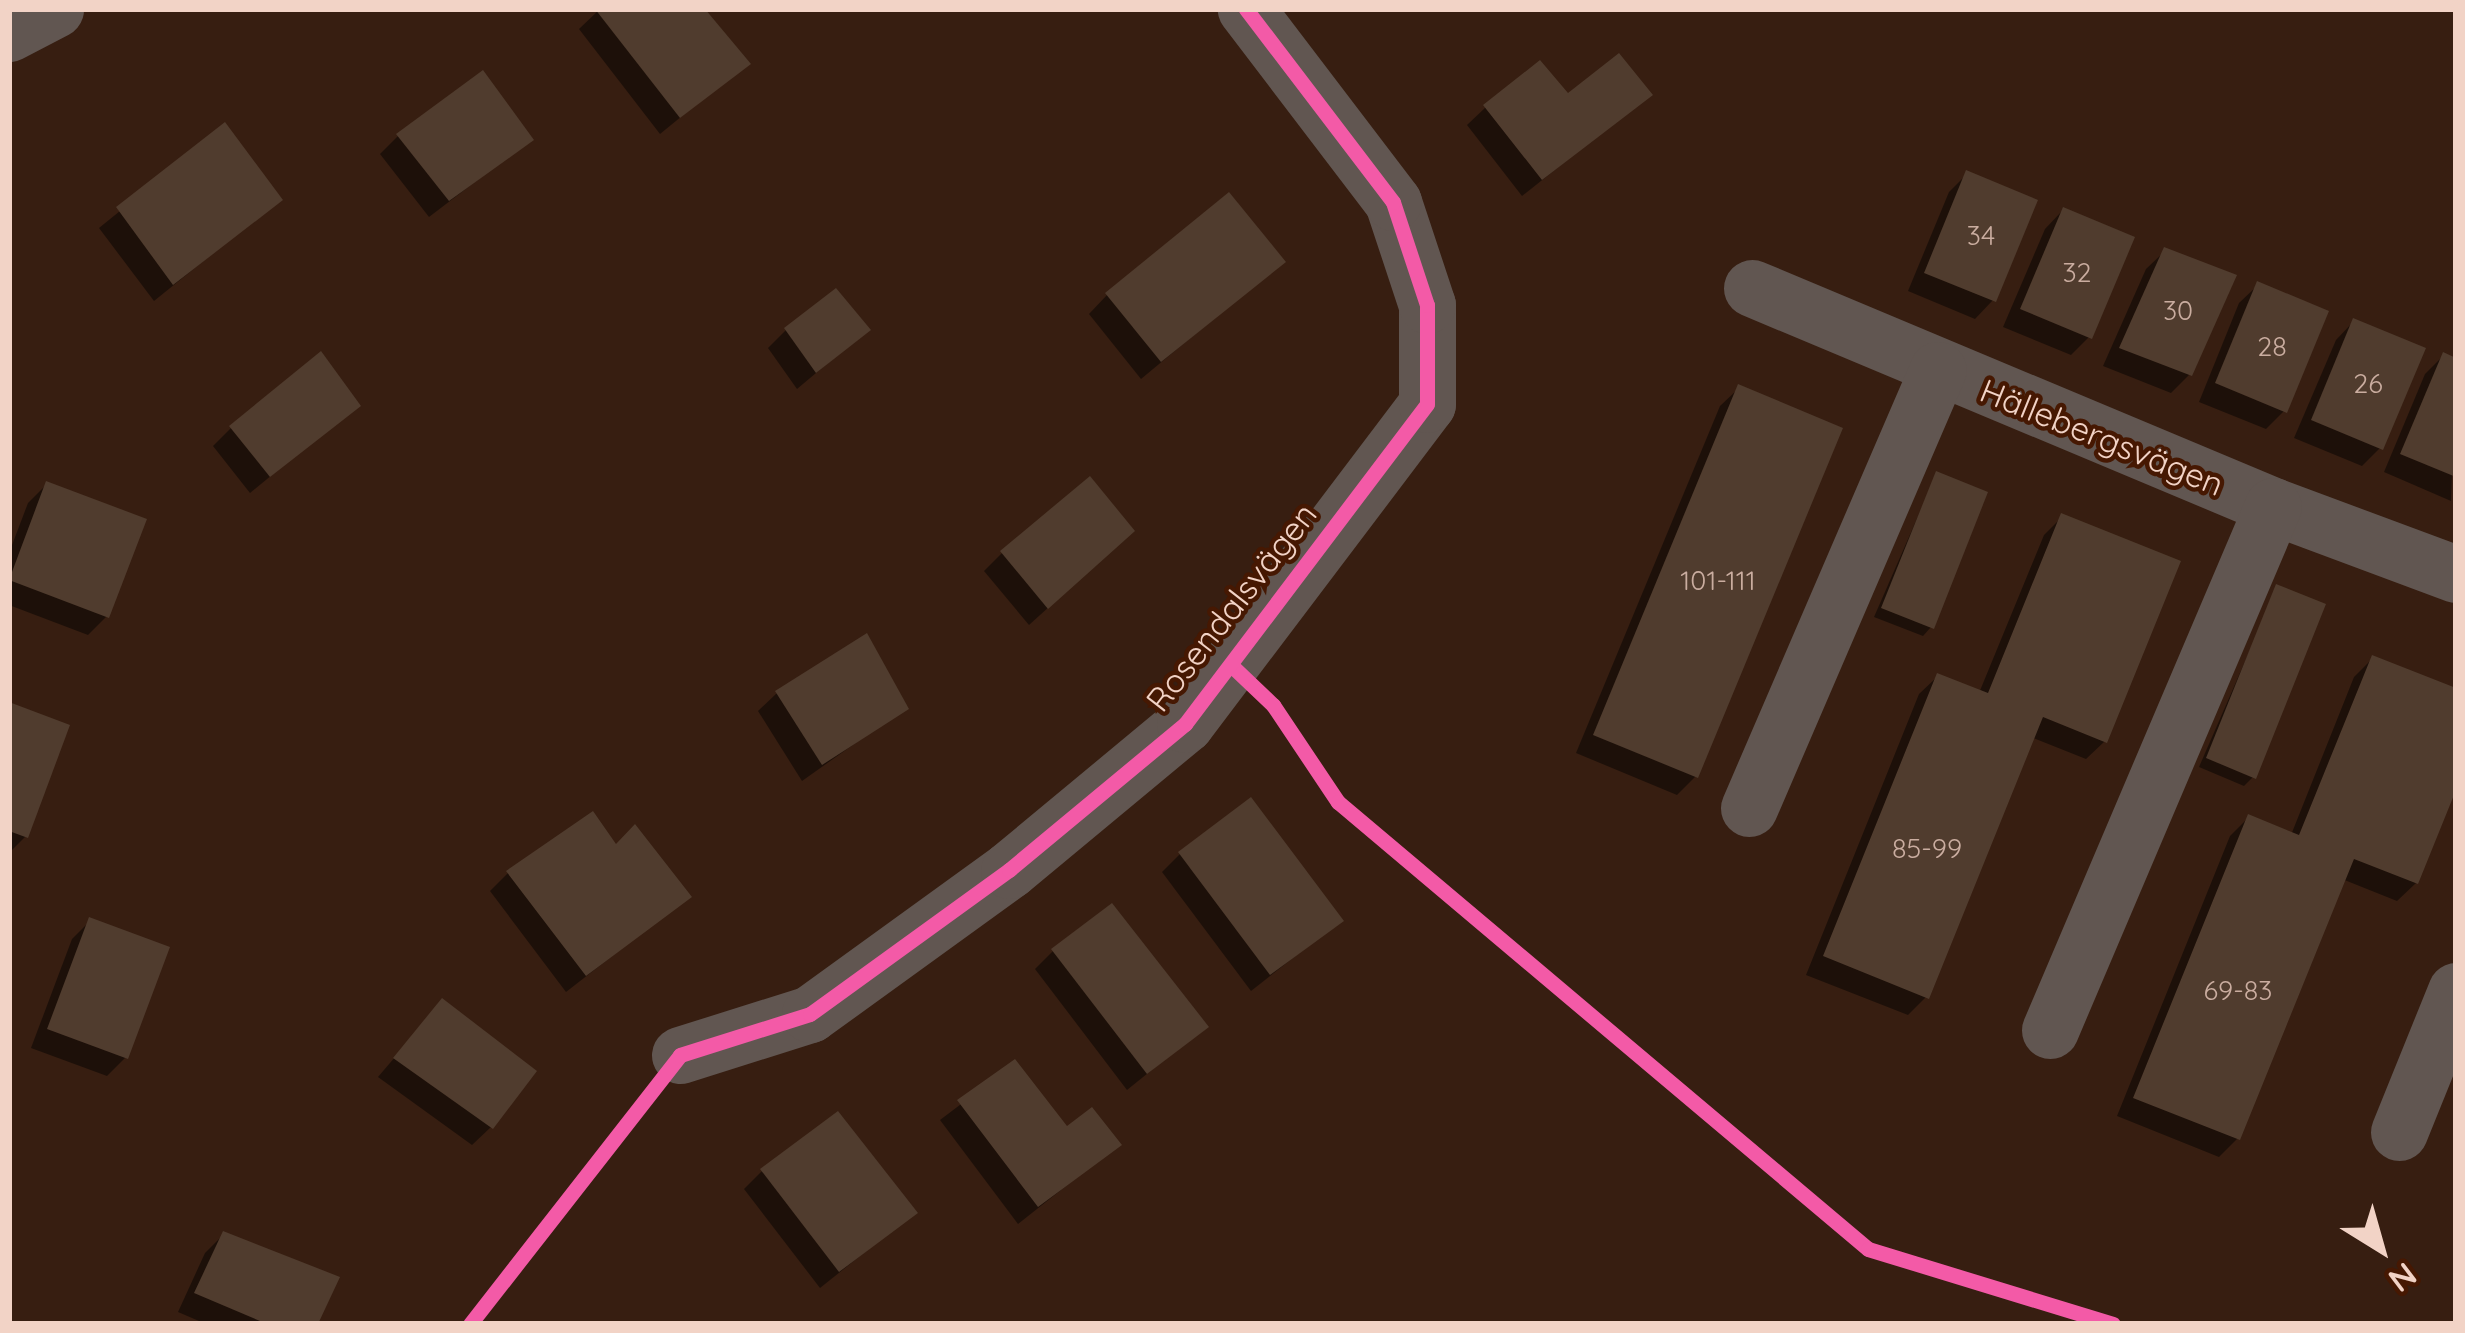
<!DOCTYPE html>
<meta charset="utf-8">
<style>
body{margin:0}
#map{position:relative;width:2465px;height:1333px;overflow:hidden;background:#371e11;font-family:Quicksand,sans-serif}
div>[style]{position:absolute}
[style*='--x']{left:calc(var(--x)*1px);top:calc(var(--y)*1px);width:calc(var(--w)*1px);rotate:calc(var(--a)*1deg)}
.shadow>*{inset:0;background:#0007}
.building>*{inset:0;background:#503c2e}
.minor>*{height:57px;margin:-28.5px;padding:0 28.5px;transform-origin:28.5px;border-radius:28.5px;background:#615651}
.cycleway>*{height:15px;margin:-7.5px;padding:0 7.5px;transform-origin:7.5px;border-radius:7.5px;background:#f35aa7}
span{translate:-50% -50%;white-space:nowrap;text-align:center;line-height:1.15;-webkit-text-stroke:9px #461802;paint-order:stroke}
.number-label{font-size:27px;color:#caada0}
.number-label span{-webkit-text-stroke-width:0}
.street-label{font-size:33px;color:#f2d3c6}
.frame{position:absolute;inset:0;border:12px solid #f2d3c6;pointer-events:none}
.north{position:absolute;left:2321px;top:1189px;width:120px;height:120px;-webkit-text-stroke:9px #461802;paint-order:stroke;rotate:143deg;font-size:33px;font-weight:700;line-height:48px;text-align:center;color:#f2d3c6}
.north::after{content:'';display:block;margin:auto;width:42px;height:54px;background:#f2d3c6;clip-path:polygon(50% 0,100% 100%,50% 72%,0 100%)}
</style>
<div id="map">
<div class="shadow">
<div style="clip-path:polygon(600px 9px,701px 9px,747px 63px,660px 134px,579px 29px)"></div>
<div style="clip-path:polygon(1649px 95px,1522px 196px,1467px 125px,1486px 107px)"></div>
<div style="clip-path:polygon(225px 126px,279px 200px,154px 301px,99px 228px)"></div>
<div style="clip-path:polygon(398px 136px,530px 140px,429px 217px,380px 154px)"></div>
<div style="clip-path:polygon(1967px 174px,1993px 300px,1975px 319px,1908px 291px,1949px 192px)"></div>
<div style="clip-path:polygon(2063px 210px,2089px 337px,2071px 355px,2003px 327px,2045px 229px)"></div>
<div style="clip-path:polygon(2165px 251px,2190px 374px,2171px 393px,2103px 366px,2146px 269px)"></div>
<div style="clip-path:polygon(1282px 262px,1141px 379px,1089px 314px,1107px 295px)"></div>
<div style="clip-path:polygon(2258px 285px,2284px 411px,2266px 429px,2199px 402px,2239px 303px)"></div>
<div style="clip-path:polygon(2354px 321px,2380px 448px,2362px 466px,2294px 438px,2336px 340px)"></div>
<div style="clip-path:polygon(786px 330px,867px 330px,797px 389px,768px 348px)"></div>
<div style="clip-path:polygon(2443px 356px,2456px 361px,2451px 501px,2384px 472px,2425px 374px)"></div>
<div style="clip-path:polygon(1739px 388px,1696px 776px,1677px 795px,1576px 753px,1720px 406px)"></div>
<div style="clip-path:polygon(357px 405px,250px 493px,213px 446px,231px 428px)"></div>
<div style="clip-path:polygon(1936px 475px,1931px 627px,1923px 636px,1874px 617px)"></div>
<div style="clip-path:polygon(47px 484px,107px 616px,88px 635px,9px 605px,9px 553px,28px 503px)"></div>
<div style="clip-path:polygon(2062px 517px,2105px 741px,2086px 759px,2031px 737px,1926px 997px,1908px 1015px,1806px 975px,1919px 694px,1938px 676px,1979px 693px,2044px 535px)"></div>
<div style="clip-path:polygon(1113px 549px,1029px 625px,984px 571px,1002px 553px)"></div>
<div style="clip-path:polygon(2277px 588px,2253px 777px,2244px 786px,2199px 767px)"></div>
<div style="clip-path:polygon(2373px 658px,2456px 692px,2456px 782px,2416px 883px,2397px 901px,2342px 879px,2237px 1139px,2219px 1157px,2117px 1116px,2230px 836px,2248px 818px,2291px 835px,2354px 677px)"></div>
<div style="clip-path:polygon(777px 693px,905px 708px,802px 781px,758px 711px)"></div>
<div style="clip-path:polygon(9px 705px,26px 836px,9px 853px)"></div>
<div style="clip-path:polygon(615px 849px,688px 897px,566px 992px,490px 891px,508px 873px)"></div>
<div style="clip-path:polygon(1180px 854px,1340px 921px,1251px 991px,1162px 872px)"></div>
<div style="clip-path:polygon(90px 921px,125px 1058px,107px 1076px,31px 1048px,72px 939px)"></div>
<div style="clip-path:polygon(1053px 951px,1205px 1027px,1127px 1090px,1035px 969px)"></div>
<div style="clip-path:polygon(442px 1002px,491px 1127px,472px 1145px,378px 1077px)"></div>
<div style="clip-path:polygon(1014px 1064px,1066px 1130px,1118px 1145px,1018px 1224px,940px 1120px)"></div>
<div style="clip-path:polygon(762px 1171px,914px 1213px,820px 1288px,744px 1189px)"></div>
<div style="clip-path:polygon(224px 1234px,314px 1324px,206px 1324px,178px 1312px,205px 1253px)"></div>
</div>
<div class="building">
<div style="clip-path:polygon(595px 9px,705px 9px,751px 64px,680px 118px)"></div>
<div style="clip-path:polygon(1619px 53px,1653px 95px,1542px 180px,1483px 105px,1540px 60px,1568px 93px)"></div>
<div style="clip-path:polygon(483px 70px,534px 140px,449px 201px,396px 134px)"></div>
<div style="clip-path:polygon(225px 122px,283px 200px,173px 285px,116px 207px)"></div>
<div style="clip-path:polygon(1966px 170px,2038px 200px,1996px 302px,1924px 273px)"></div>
<div style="clip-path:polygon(1229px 192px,1286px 262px,1161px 362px,1105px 293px)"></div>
<div style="clip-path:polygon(2063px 207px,2135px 237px,2092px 339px,2020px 309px)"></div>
<div style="clip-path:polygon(2164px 247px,2237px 275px,2192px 376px,2119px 348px)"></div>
<div style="clip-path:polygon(2257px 281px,2329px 311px,2287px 413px,2215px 383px)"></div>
<div style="clip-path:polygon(836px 288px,871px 330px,816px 373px,784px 328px)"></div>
<div style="clip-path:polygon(2353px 318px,2426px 348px,2383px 450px,2311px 420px)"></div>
<div style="clip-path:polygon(321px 351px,361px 406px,270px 477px,229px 426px)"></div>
<div style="clip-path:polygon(2443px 352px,2456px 358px,2456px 477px,2400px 454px)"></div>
<div style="clip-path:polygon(1738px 384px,1843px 428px,1698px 778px,1593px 735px)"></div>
<div style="clip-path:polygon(1936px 471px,1988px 492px,1934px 629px,1881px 608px)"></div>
<div style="clip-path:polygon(1090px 476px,1135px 531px,1048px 609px,1000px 551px)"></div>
<div style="clip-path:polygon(46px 481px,147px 519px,109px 618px,9px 580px)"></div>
<div style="clip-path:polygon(2061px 513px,2181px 561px,2107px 743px,2043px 717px,1929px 999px,1823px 956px,1937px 673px,1988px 693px)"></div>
<div style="clip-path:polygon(2276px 584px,2326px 604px,2256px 779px,2206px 758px)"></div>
<div style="clip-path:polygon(867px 633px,909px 709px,822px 765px,775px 691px)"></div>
<div style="clip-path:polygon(2372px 655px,2456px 688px,2456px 790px,2418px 884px,2354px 859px,2240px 1140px,2133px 1098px,2248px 814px,2299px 835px)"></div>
<div style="clip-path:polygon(9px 702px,70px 725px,28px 838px,9px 831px)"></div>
<div style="clip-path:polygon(1251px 797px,1344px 921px,1270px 975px,1178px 852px)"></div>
<div style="clip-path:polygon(593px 811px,616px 844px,635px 824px,692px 897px,586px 976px,506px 871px)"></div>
<div style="clip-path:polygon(1112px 903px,1209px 1027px,1147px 1074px,1051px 949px)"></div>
<div style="clip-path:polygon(89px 917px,170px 947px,128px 1059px,47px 1029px)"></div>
<div style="clip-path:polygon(442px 998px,537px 1071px,493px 1129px,393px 1058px)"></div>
<div style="clip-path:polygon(1015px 1059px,1067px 1126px,1092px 1107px,1122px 1145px,1038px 1207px,957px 1100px)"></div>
<div style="clip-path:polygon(838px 1111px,918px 1213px,839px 1272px,760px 1169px)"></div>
<div style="clip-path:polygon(223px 1231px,340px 1277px,318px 1324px,267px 1324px,194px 1293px)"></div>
</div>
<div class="minor">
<div style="--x:9;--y:33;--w:52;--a:-27.6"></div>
<div style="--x:1752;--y:288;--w:565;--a:22.71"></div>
<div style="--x:2273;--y:506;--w:195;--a:20.4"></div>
<div style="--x:1749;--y:808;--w:477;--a:-66.7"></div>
<div style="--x:2050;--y:1030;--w:569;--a:-66.95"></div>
<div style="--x:680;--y:1055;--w:136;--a:-17.5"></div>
<div style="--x:810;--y:1014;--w:246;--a:-35.9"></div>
<div style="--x:1009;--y:870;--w:229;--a:-39.7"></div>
<div style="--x:1185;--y:724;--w:401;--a:-52.9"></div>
<div style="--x:1427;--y:404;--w:99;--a:-90"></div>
<div style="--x:1427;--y:305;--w:108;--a:-108.3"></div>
<div style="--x:1393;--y:202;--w:243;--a:-127.3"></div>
<div style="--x:2399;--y:1132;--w:152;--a:-68"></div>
</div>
<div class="cycleway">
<div style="--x:1232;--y:666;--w:57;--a:43.6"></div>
<div style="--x:1273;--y:705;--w:117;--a:56.2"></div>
<div style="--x:1338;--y:802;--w:693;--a:40.14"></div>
<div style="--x:1868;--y:1249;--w:256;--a:17"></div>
<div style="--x:470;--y:1324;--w:341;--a:-52"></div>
<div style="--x:680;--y:1055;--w:136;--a:-17.5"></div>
<div style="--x:810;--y:1014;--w:246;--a:-35.9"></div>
<div style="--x:1009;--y:870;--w:229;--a:-39.7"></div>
<div style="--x:1185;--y:724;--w:401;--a:-52.9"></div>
<div style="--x:1427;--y:404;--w:99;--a:-90"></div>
<div style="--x:1427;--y:305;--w:108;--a:-108.3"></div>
<div style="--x:1393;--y:202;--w:243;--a:-127.3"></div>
</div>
<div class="number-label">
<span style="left:1981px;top:236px">34</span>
<span style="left:2077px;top:273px">32</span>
<span style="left:2178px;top:311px">30</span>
<span style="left:2272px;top:347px">28</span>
<span style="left:2368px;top:384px">26</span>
<span style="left:1718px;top:581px">101-111</span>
<span style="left:1927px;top:849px">85-99</span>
<span style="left:2238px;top:991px">69-83</span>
</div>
<div class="street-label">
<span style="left:2102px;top:437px;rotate:22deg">Hällebergsvägen</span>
<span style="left:1231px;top:607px;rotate:-52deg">Rosendalsvägen</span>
</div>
<div class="frame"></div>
<div class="north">N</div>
</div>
